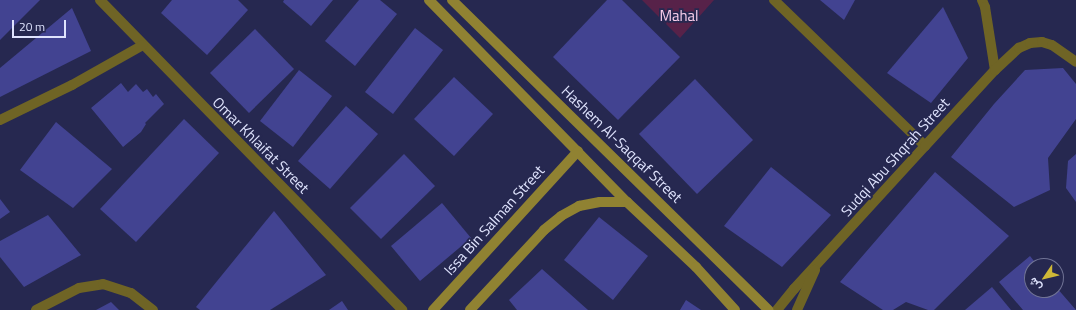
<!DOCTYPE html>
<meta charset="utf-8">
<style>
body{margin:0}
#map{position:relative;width:1076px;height:310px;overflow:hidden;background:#262850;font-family:"Titillium Web",Vazirmatn,sans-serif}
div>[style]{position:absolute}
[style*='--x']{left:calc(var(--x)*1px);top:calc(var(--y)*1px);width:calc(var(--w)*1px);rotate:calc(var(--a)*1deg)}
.green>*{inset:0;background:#572249}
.building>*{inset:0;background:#424391}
.street>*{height:10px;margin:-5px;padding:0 5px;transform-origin:5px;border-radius:5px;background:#6f6425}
.secondary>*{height:10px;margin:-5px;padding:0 5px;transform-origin:5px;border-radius:5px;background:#908232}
span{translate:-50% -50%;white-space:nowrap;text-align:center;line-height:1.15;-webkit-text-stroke:3.5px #262850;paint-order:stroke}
.park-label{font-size:15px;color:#faceeb}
.street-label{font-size:15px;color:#dfe3fd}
.north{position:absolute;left:1024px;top:258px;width:40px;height:40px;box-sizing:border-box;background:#262850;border:1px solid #707395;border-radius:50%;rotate:235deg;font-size:11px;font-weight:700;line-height:16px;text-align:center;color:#dfe3fd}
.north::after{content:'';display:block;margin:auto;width:14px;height:18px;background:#cfb837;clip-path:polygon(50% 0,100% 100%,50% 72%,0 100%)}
.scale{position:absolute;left:12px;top:20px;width:54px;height:18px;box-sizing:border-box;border:2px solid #dfe3fd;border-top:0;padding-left:5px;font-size:12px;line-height:14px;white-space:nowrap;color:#dfe3fd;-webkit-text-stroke:3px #262850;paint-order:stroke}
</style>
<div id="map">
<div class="green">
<div style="clip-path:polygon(642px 0,714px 0,680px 38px)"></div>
</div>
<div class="building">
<div style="clip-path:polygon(0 0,40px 0,0 40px)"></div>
<div style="clip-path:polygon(172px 0,238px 0,248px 10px,207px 55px,161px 13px)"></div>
<div style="clip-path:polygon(284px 0,333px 0,311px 26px,283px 2px)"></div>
<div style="clip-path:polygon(359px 0,380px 0,397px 14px,355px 66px,325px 41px)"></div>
<div style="clip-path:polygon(607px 0,622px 0,680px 57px,618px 120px,553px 57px)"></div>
<div style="clip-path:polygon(820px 0,855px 0,844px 20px)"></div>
<div style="clip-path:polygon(943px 7px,968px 58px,931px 103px,887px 73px)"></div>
<div style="clip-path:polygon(72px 8px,91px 51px,0 97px,0 68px)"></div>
<div style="clip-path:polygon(415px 28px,443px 50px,393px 114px,365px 92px)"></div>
<div style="clip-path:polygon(255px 29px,294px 69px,249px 113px,210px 73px)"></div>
<div style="clip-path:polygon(1063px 68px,1076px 84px,1076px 119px,1048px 158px,1050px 190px,1014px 207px,951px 157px,994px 104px,1025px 70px)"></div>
<div style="clip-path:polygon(299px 70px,332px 96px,293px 147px,260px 121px)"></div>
<div style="clip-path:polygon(454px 77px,493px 114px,454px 156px,414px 119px)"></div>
<div style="clip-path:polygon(695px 79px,753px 140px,697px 194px,639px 134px)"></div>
<div style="clip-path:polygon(121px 83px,128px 92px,136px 84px,143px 92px,147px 89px,153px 97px,156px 94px,164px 104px,145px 123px,146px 124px,141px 132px,123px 147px,91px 108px)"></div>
<div style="clip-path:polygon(346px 106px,378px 134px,330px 189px,298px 161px)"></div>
<div style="clip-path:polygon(184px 119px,219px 153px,136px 242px,100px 209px)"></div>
<div style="clip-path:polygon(56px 122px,112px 169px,73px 208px,20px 170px)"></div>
<div style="clip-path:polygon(404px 154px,435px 186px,381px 239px,350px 208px)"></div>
<div style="clip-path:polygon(1076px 154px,1076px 202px,1066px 188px,1068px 161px)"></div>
<div style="clip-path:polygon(771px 167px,831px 215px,782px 267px,724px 226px)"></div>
<div style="clip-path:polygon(935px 172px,1009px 236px,934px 310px,928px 310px,906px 302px,893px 310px,883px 310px,840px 282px)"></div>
<div style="clip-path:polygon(0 199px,10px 212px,0 219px)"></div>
<div style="clip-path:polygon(442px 203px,471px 238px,420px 281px,391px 246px)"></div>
<div style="clip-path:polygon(274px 211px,326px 275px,270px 310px,200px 310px,196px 307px)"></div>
<div style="clip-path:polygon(48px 215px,81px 255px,24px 287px,0 257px,0 241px)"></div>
<div style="clip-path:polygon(599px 217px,648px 256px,613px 300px,564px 260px)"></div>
<div style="clip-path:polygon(1030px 256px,1038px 266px,1032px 266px,1032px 290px,1056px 290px,1056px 287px,1076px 310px,1023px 310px,999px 282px)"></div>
<div style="clip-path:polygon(542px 269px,588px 310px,517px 310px,509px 300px)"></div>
<div style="clip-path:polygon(992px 287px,1011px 310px,965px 310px)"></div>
<div style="clip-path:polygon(686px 300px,701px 310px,680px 310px)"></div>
<div style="clip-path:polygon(342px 301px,348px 310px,329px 310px)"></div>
<div style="clip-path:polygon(111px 302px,119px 310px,96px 310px)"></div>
</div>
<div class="street">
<div style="--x:100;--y:0;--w:433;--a:45.7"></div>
<div style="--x:774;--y:0;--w:210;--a:44"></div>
<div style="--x:982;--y:0;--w:8;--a:67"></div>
<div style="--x:985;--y:7;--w:64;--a:81"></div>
<div style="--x:0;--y:120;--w:80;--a:-25.9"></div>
<div style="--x:72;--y:85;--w:81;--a:-29.4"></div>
<div style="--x:36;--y:310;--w:48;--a:-27.1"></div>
<div style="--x:79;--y:288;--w:24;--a:-9"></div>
<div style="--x:103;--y:284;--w:29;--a:18"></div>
<div style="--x:131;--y:293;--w:28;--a:38"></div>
<div style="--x:777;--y:310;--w:27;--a:-51"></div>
<div style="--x:794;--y:289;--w:194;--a:-47.5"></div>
<div style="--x:925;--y:146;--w:103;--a:-47.4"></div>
<div style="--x:995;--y:70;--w:33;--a:-43"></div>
<div style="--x:1019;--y:48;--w:12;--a:-24"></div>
<div style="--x:1030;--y:43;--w:12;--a:-5"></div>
<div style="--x:1042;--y:42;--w:10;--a:17"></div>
<div style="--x:1052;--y:45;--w:29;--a:35"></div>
<div style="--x:797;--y:310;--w:44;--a:-65.8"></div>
</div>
<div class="secondary">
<div style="--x:429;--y:0;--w:283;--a:45.6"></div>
<div style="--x:627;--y:202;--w:95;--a:43.3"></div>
<div style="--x:696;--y:267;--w:58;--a:47.8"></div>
<div style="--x:452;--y:0;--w:443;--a:44.4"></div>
<div style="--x:433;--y:310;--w:215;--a:-47.6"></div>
<div style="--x:470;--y:310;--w:109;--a:-47.2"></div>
<div style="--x:544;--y:230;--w:22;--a:-39"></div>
<div style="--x:561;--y:216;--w:21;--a:-29"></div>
<div style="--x:579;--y:206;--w:21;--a:-11"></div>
<div style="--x:600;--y:202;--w:27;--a:0"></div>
</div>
<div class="park-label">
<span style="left:679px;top:16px">Mahal</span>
</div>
<div class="street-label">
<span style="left:622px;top:144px;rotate:44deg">Hashem Al-Saqqaf Street</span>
<span style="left:261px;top:145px;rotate:45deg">Omar Khlaifat Street</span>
<span style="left:895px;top:157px;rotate:-48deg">Sudqi Abu Shqrah Street</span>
<span style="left:494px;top:220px;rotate:-48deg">Issa Bin Salman Street</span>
</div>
<div class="north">ش</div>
<div class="scale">20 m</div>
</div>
